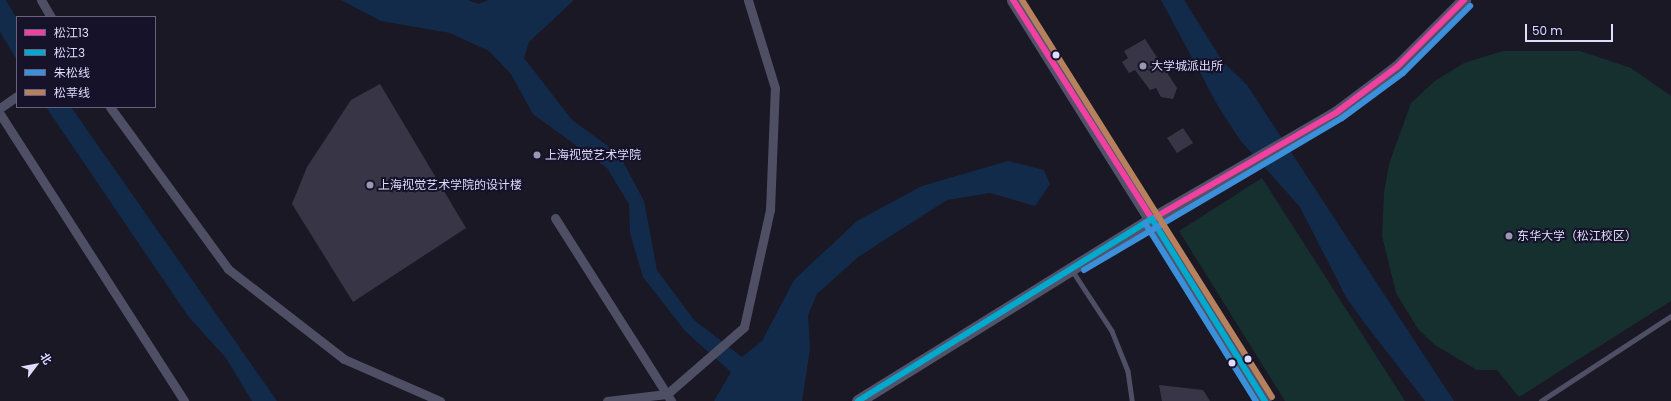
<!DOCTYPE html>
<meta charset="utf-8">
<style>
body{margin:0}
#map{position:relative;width:1671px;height:401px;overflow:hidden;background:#191824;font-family:Poppins,"Noto Sans SC",sans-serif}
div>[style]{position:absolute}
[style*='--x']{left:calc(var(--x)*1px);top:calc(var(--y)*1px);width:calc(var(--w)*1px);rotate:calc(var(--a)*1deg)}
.green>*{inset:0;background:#16302f}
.water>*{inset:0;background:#132b4b}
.building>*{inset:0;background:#383646}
.service>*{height:4.5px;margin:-2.25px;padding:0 2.25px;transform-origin:2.25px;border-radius:2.25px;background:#4e4e65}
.minor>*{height:9px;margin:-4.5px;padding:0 4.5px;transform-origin:4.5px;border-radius:4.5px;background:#4e4e65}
.secondary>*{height:13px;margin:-6.5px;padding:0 6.5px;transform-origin:6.5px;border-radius:6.5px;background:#52536a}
.bus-1>*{height:6px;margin:-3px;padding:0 3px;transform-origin:3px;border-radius:3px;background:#f240a1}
.bus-2>*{height:6px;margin:-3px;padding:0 3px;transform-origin:3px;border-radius:3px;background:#00a9ce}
.bus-3>*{height:6px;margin:-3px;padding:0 3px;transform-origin:3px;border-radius:3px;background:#3a90db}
.bus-4>*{height:6px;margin:-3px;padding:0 3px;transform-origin:3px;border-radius:3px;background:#b6815c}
.dots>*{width:11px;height:11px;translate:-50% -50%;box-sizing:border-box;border:2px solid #15122a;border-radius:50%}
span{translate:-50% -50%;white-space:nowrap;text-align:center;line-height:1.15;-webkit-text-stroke:4px #15122a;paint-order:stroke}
.poi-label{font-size:12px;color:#dfddfd}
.left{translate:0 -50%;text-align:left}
.legend{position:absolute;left:16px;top:16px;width:140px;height:92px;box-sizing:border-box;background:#15122a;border:1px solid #66637e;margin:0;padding:5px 7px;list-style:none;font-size:12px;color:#dfddfd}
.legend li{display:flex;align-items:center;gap:8px;height:20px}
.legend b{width:20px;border:1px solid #66637e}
.north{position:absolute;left:16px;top:345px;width:40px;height:40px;-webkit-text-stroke:3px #15122a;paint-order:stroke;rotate:58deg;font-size:11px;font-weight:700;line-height:16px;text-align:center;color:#dfddfd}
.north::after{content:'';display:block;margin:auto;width:14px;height:18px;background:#dfddfd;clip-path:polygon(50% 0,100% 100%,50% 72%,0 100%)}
.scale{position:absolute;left:1525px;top:24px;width:88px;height:18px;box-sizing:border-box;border:2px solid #dfddfd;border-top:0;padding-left:5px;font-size:12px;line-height:14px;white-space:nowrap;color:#dfddfd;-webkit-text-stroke:3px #15122a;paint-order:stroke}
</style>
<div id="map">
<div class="green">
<div style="clip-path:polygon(1503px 51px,1580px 51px,1631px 68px,1671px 96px,1671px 301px,1519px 397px,1497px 370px,1477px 370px,1435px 345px,1418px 329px,1396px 293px,1382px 236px,1384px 193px,1389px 164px,1411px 103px,1435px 81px,1464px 63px)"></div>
<div style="clip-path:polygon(1262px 178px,1405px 401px,1285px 401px,1179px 231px)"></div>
</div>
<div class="water">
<div style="clip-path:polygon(0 0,6px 0,17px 19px,17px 60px,0 32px)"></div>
<div style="clip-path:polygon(341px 0,468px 0,479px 4px,488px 0,574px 0,529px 42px,524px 58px,572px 120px,619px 154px,644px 201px,657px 270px,694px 320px,742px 357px,762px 341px,794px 280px,857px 221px,922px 186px,1008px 161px,1044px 170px,1050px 184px,1035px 206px,990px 193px,947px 200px,858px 257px,817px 294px,808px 315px,810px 349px,802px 401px,714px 401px,731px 372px,686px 332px,643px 277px,630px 233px,629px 204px,607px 168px,533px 114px,511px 74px,489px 51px,450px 33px,381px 21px)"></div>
<div style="clip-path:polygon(1161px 0,1184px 0,1223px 62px,1247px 85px,1454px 401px,1425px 401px,1363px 321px,1346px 297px,1300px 207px,1240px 140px,1218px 106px)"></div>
<div style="clip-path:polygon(46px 107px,71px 107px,277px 401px,252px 401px,226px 358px,188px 316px)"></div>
</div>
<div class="building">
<div style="clip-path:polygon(1145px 39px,1177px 88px,1173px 99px,1161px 97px,1156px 88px,1150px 90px,1135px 70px,1129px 73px,1122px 62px,1128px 58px,1124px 51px)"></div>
<div style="clip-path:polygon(380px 84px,466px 228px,353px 302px,292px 204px,307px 167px,351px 100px)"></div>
<div style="clip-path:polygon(1183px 128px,1193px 143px,1177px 153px,1167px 138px)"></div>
<div style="clip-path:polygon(1159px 385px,1203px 390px,1210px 401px,1162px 401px)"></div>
</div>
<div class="service">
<div style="--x:1072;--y:270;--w:73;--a:56.7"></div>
<div style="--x:1112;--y:331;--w:43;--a:68.2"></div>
<div style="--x:1128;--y:371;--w:30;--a:82"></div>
<div style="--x:1541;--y:401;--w:155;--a:-33.2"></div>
</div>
<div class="minor">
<div style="--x:41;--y:0;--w:20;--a:60"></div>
<div style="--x:110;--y:107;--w:200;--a:53.9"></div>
<div style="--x:228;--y:269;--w:147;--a:37.8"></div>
<div style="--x:344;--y:359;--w:105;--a:23.6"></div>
<div style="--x:0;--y:108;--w:21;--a:-35"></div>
<div style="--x:0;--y:114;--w:341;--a:57.3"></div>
<div style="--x:555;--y:218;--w:217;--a:57.6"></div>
<div style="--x:607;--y:401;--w:60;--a:-6.7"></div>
<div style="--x:667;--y:394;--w:102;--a:-41"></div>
<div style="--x:744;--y:327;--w:120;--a:-77.5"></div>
<div style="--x:770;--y:210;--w:122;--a:-87.7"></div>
<div style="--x:775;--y:88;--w:92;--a:-107.1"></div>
</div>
<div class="secondary">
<div style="--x:1013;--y:0;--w:474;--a:57.9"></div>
<div style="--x:858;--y:401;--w:346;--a:-31.8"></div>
<div style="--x:1152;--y:219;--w:214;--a:-30"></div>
<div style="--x:1337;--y:112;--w:75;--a:-36.9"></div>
<div style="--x:1397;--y:67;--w:95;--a:-45"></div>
</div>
<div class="bus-1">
<div style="--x:1013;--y:0;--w:259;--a:57.6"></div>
<div style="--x:1152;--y:219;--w:214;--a:-30"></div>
<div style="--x:1337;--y:112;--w:75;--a:-36.9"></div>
<div style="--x:1397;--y:67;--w:95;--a:-45"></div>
</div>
<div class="bus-2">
<div style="--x:1152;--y:219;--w:214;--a:58.2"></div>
<div style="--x:858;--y:401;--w:346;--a:-31.8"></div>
</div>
<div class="bus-3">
<div style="--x:1145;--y:223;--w:210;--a:58.1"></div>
<div style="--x:1084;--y:270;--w:299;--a:-30.5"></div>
<div style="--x:1342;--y:118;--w:76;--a:-36.4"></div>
<div style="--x:1403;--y:73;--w:95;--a:-45"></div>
</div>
<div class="bus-4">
<div style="--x:1022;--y:0;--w:469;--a:57.8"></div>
</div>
<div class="dots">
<div style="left:1056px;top:55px;background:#dfddfd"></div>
<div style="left:1143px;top:66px;background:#9a98b1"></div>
<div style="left:537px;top:155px;background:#9a98b1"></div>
<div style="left:370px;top:185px;background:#9a98b1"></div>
<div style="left:1509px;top:236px;background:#9a98b1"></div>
<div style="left:1248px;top:359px;background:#dfddfd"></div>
<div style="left:1232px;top:363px;background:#dfddfd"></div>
</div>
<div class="poi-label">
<span class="left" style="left:1151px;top:66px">大学城派出所</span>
<span class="left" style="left:545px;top:155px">上海视觉艺术学院</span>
<span class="left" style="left:378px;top:185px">上海视觉艺术学院的设计楼</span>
<span class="left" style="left:1517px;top:236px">东华大学（松江校区）</span>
</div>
<ul class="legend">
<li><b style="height:5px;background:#f240a1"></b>松江13</li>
<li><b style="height:5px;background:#00a9ce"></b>松江3</li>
<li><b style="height:5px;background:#3a90db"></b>朱松线</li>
<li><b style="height:5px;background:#b6815c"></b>松莘线</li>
</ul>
<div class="north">北</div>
<div class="scale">50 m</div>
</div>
